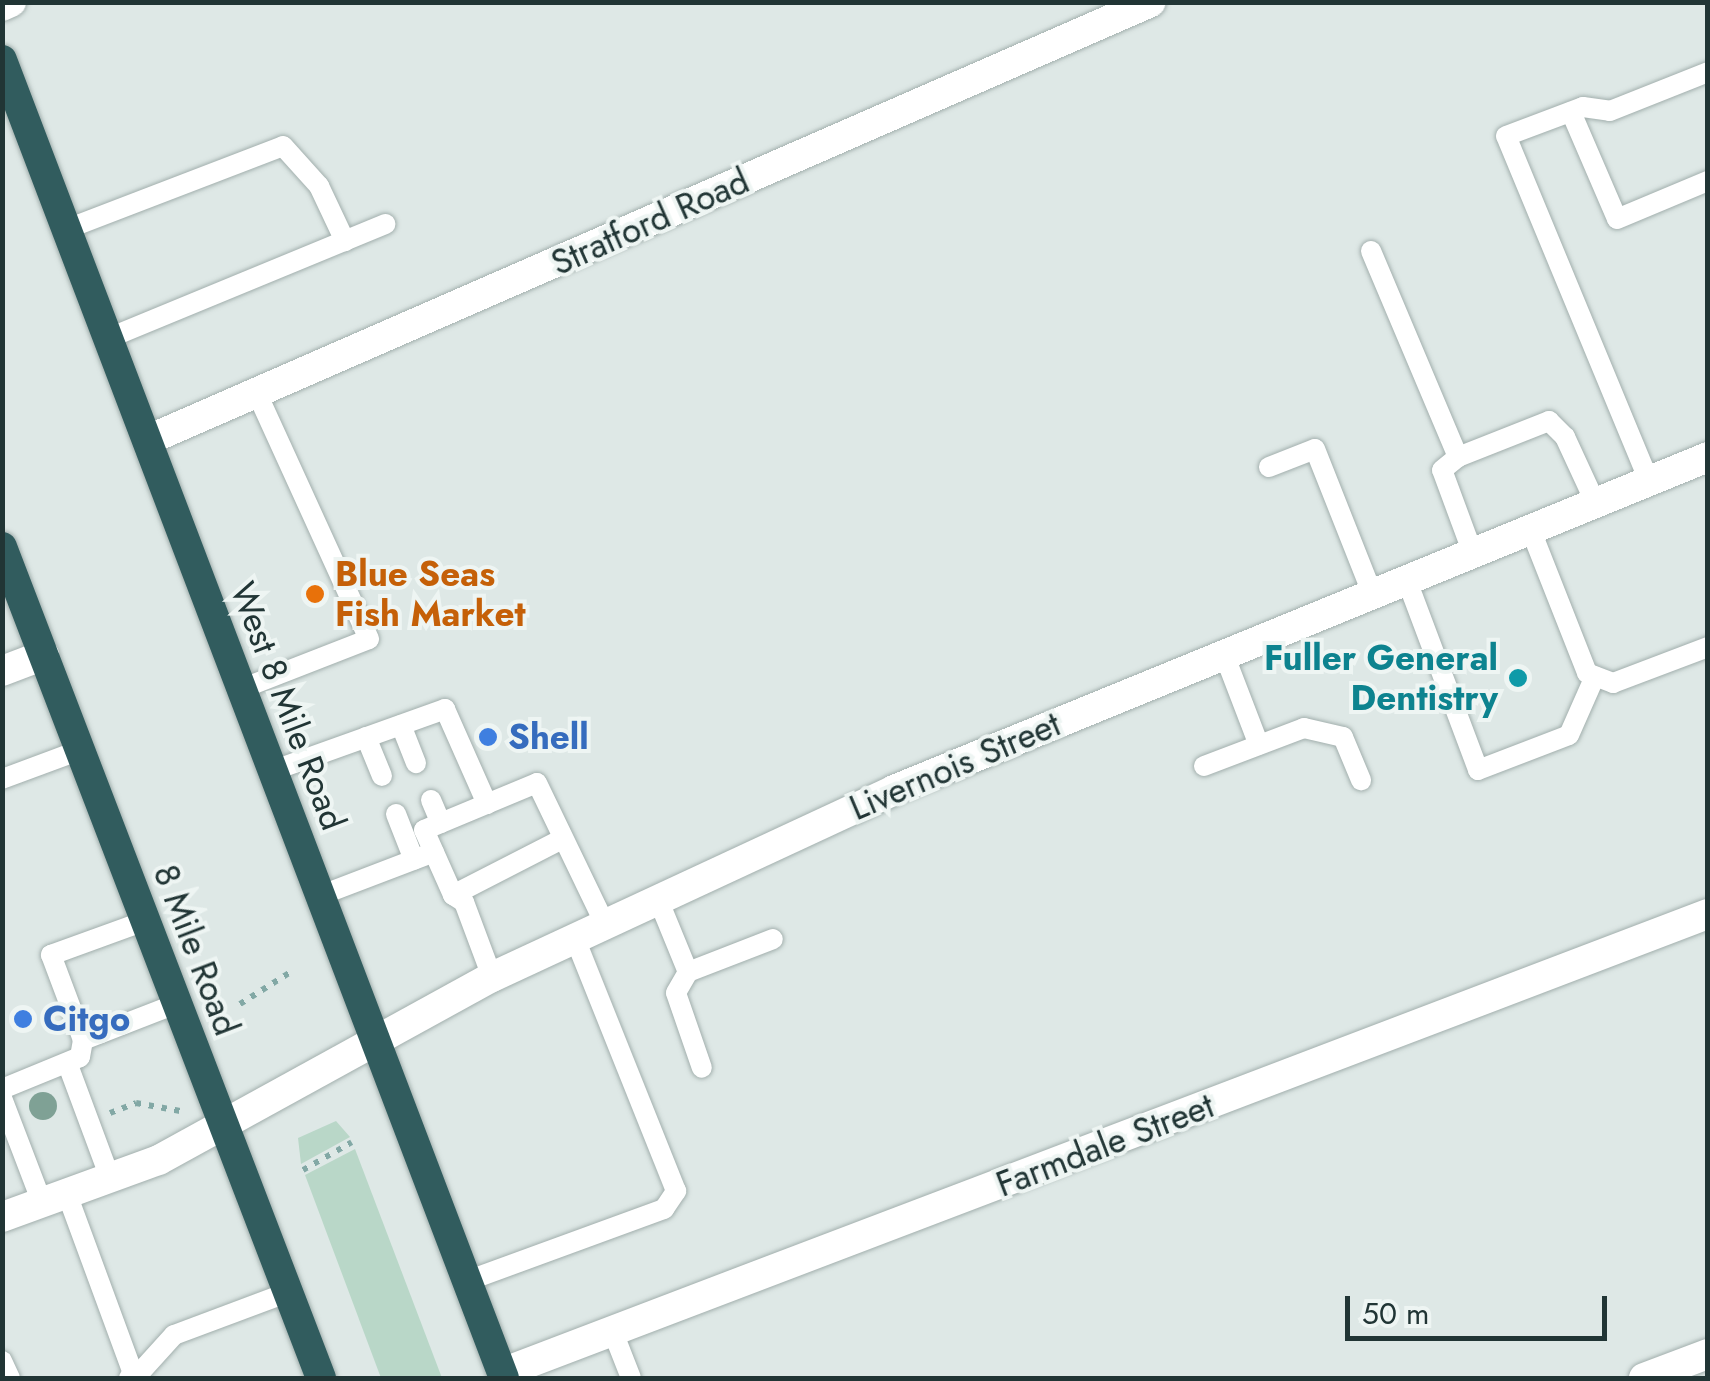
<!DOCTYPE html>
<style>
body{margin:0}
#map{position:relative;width:1710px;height:1381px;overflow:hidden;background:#dee8e6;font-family:Jost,sans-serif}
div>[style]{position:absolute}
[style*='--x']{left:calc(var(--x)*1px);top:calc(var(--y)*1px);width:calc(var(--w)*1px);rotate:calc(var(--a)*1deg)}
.green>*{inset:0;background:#b9d7c8}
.path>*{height:6px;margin-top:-3px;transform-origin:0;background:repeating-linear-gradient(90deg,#82a8a5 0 5px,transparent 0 13px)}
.roads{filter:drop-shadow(0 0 2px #a2afad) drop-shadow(0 0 2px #a2afad)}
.lane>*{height:20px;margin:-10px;padding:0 10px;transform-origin:10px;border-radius:10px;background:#fff}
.street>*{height:30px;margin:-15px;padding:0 15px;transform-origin:15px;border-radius:15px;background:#fff}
.secondary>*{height:30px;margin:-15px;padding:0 15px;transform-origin:15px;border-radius:15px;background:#fff}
.highway>*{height:30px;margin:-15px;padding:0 15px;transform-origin:15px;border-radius:15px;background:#315c5e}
.trees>*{width:28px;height:28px;margin:-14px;border-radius:50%;background:#7fa195}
.dots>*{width:28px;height:28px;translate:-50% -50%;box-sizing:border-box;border:5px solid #eef5f3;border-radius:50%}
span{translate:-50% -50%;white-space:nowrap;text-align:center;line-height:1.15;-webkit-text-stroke:8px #eef5f3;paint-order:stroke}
.street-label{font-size:35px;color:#213535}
.food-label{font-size:35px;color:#c56008;font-weight:700}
.left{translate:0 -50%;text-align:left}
.culture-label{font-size:35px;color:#0d838f;font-weight:700}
.right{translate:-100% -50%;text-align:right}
.shop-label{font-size:35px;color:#366cbe;font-weight:700}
.frame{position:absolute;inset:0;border:5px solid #213535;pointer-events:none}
.scale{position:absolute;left:1345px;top:1296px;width:262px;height:45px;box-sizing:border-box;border:5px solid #213535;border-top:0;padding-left:12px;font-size:30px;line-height:35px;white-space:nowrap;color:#213535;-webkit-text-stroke:8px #eef5f3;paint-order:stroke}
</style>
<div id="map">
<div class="green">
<div style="clip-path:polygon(336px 1121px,350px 1137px,301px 1164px,298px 1138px)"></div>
<div style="clip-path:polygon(355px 1149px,442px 1378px,381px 1378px,305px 1175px)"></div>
</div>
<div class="path">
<div style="--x:240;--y:1004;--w:58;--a:-32.3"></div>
<div style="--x:110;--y:1113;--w:28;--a:-21"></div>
<div style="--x:136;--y:1103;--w:45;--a:10.3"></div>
<div style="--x:303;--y:1170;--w:56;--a:-29.7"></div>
</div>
<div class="roads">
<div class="lane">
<div style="--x:1571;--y:112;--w:116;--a:66.7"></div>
<div style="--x:1617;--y:219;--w:99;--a:-22.7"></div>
<div style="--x:67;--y:229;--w:231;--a:-21"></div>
<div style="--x:283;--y:146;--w:54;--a:48"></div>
<div style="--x:319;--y:186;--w:61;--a:64.7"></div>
<div style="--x:1371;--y:251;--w:224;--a:67.1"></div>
<div style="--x:109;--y:338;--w:299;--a:-22.4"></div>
<div style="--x:1269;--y:467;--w:49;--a:-21.4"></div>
<div style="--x:1315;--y:449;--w:155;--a:68.4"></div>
<div style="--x:1649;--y:481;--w:373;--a:-112.5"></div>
<div style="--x:1506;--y:136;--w:82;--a:-20.6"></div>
<div style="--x:1583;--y:107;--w:27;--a:8"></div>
<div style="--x:1610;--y:111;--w:105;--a:-21.7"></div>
<div style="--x:1530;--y:528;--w:156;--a:68.5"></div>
<div style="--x:1587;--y:673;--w:28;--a:21"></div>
<div style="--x:1613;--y:683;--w:102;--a:-20.8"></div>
<div style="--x:1472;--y:551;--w:86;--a:-110.3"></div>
<div style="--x:1442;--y:470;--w:21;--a:-39"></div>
<div style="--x:1458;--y:457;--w:98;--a:-21.6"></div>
<div style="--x:1549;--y:421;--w:23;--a:45"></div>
<div style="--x:1565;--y:437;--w:72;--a:65.2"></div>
<div style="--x:1406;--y:578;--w:205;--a:69.4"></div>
<div style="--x:1478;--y:770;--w:97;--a:-21"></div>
<div style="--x:1569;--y:735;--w:64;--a:-66.2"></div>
<div style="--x:1224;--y:654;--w:97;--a:69"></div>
<div style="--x:241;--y:689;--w:137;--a:-21.3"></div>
<div style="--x:369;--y:639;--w:270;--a:-114.5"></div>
<div style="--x:401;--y:725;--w:41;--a:68.5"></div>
<div style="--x:366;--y:737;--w:42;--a:67.7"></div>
<div style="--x:1204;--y:766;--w:107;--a:-20.8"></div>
<div style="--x:1304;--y:728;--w:40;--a:13"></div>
<div style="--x:1343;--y:737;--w:47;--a:67.3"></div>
<div style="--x:272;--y:771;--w:184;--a:-19.7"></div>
<div style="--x:445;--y:709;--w:104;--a:66.1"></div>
<div style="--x:2;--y:779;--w:83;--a:-20.4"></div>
<div style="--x:431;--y:800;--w:25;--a:67"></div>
<div style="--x:396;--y:814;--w:49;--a:68.6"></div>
<div style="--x:453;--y:895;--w:123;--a:-27.2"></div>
<div style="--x:319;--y:896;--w:123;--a:-20.9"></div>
<div style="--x:658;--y:899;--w:79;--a:67.7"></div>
<div style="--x:688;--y:972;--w:24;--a:120"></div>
<div style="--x:676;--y:993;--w:79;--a:70.9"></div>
<div style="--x:688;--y:972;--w:91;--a:-21.2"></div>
<div style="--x:492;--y:977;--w:80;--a:-110.5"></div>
<div style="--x:464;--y:902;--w:13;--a:-148"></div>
<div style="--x:453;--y:895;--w:71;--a:-114"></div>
<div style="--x:424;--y:830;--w:122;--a:-22.6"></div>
<div style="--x:537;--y:783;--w:157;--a:64.3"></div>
<div style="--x:83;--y:1040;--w:100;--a:-21.2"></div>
<div style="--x:68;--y:1065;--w:121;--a:69.6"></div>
<div style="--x:2;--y:1089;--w:84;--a:-22.3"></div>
<div style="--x:80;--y:1057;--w:17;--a:-80"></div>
<div style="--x:83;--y:1040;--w:91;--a:-110.6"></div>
<div style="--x:51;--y:955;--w:100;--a:-19.9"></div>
<div style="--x:2;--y:1098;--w:112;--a:69.1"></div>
<div style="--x:67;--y:1194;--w:191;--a:69.8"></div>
<div style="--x:133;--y:1373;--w:6;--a:129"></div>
<div style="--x:467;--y:1281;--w:210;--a:-20.1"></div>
<div style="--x:664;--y:1209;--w:22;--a:-56"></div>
<div style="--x:676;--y:1191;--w:272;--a:-111.8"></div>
<div style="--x:613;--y:1332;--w:49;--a:68.6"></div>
<div style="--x:2;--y:1361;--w:19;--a:65"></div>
<div style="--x:135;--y:1378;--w:58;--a:-47.8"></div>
<div style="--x:174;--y:1335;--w:123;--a:-20.5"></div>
</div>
<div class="street">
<div style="--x:2;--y:6;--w:10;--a:-24"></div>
<div style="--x:148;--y:440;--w:1094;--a:-23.59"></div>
<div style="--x:2;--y:671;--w:45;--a:-20.9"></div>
<div style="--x:502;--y:1373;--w:1290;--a:-20.84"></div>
<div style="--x:1644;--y:1378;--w:68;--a:-20.6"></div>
</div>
<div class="secondary">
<div style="--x:2;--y:1217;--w:167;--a:-20"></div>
<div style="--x:159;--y:1160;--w:380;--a:-28.8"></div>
<div style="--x:492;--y:977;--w:443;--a:-24.9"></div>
<div style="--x:894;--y:790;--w:879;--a:-22.25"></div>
</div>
<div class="highway">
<div style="--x:2;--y:60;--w:1410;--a:69.15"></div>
<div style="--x:2;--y:547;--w:890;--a:69"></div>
</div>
</div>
<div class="trees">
<div style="left:43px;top:1106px"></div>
</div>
<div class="dots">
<div style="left:315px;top:594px;background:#e8710a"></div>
<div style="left:1518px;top:678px;background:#0f9aa8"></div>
<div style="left:488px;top:737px;background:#3f7fe0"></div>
<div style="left:23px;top:1019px;background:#3f7fe0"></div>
</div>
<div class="street-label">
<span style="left:650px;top:222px;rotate:-24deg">Stratford Road</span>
<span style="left:288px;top:706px;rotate:69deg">West 8 Mile Road</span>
<span style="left:955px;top:766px;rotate:-23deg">Livernois Street</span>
<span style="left:196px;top:950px;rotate:69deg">8 Mile Road</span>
<span style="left:1105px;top:1145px;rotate:-21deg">Farmdale Street</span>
</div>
<div class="food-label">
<span class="left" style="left:335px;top:594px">Blue Seas<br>Fish Market</span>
</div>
<div class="culture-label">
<span class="right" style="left:1498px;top:678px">Fuller General<br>Dentistry</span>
</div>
<div class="shop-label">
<span class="left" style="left:508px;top:737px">Shell</span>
<span class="left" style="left:43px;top:1019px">Citgo</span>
</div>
<div class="frame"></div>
<div class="scale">50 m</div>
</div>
